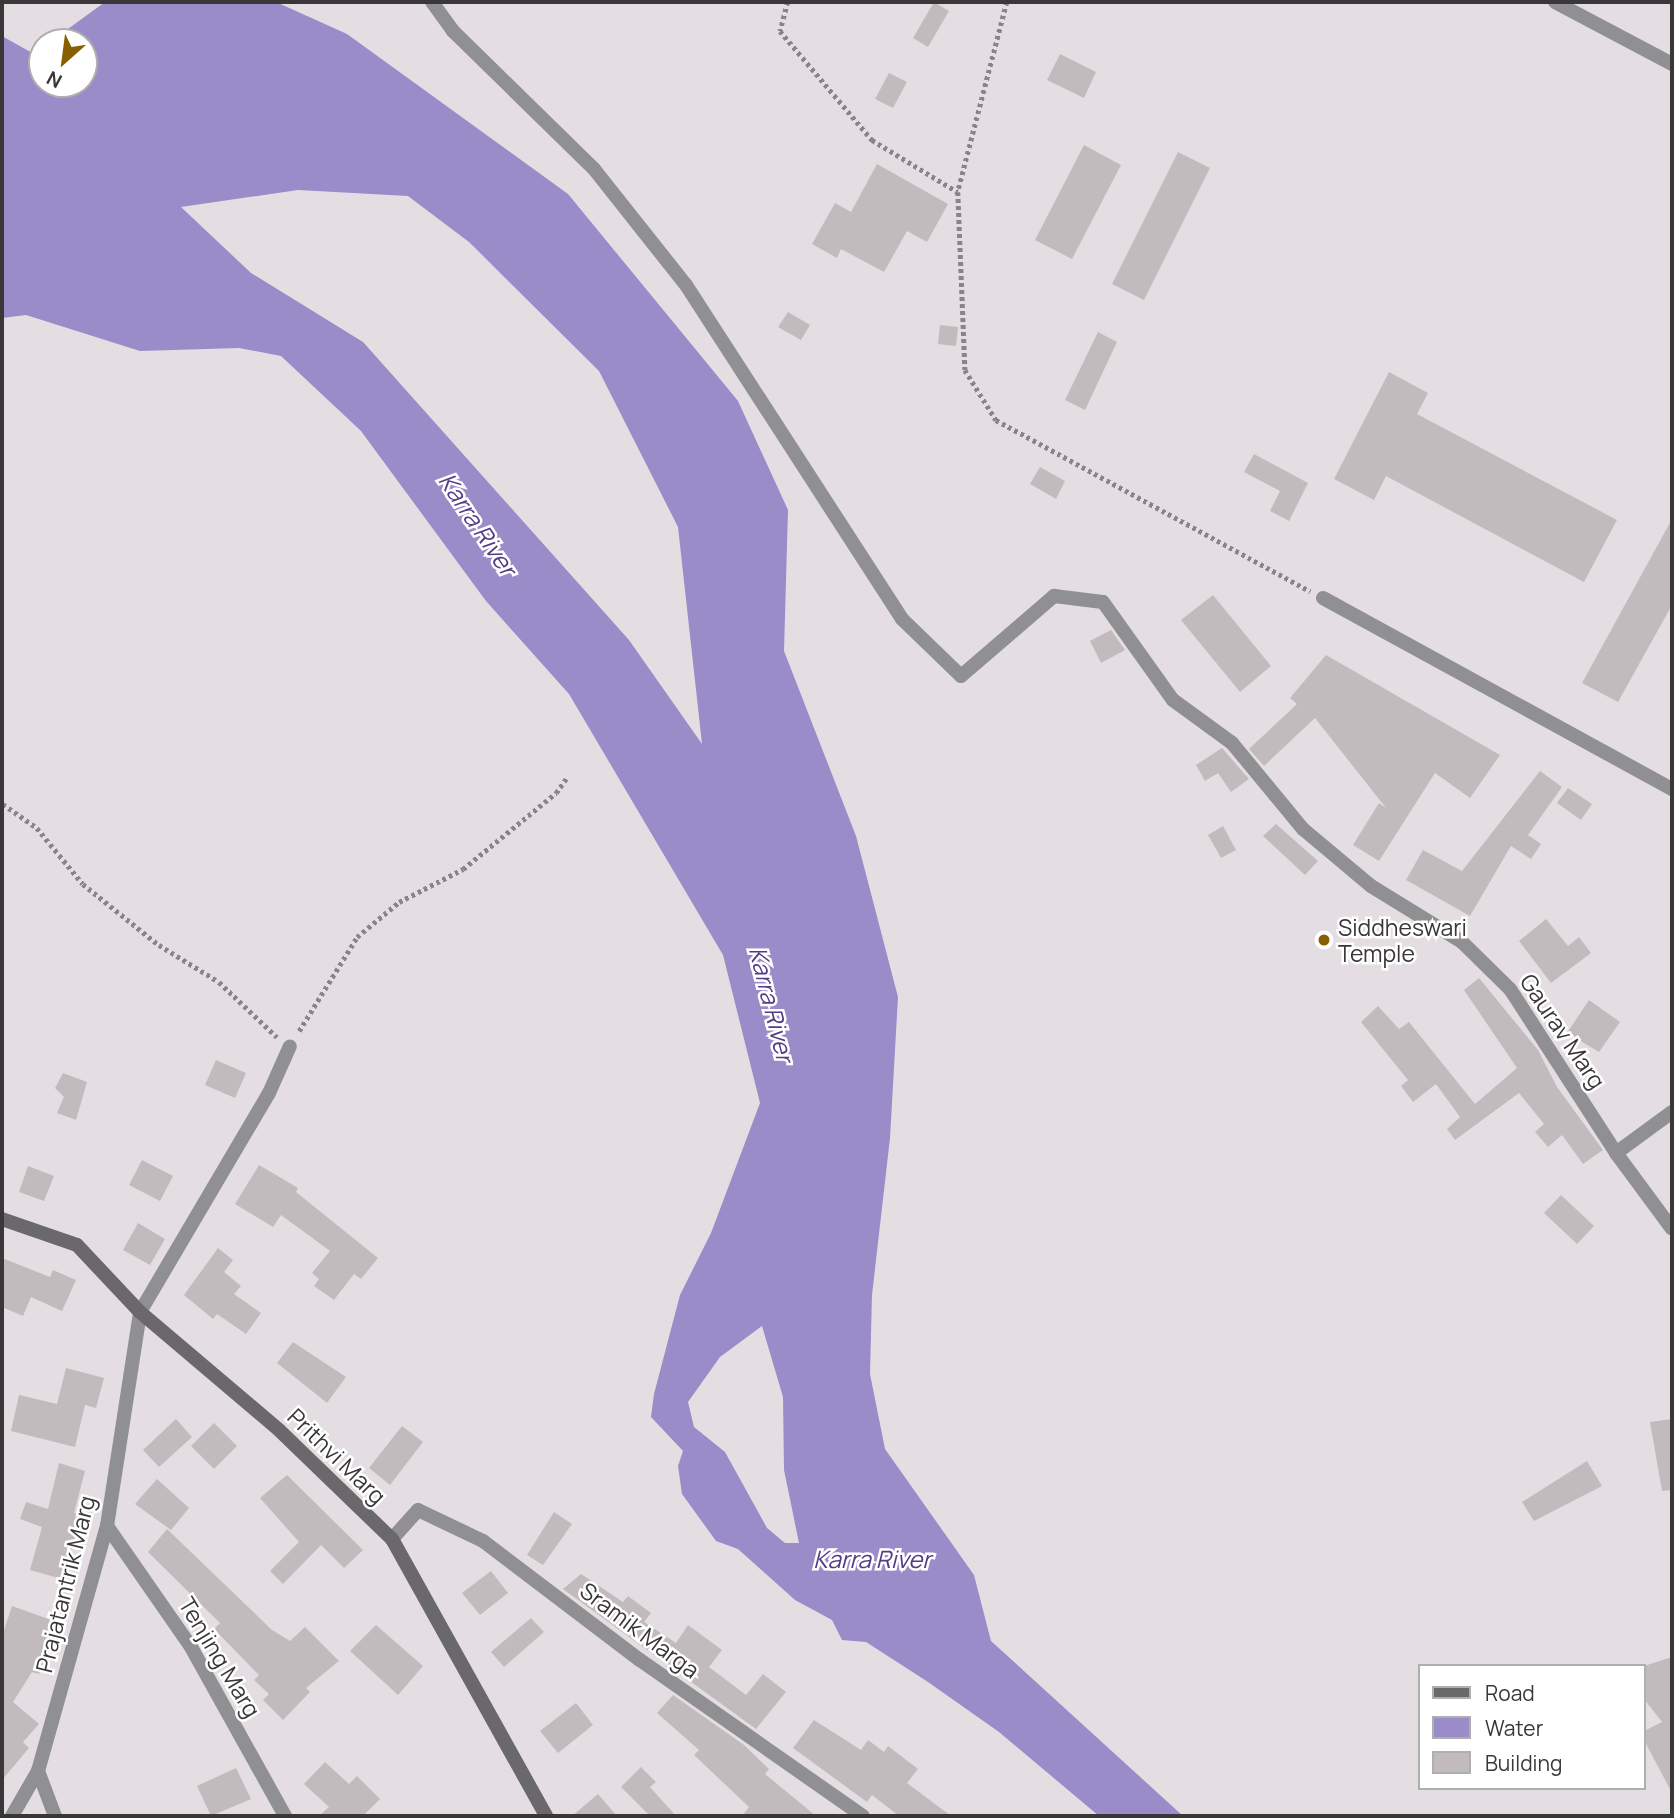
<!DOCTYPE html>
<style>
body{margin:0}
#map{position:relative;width:1674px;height:1818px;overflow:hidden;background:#e4dee3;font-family:Manrope,sans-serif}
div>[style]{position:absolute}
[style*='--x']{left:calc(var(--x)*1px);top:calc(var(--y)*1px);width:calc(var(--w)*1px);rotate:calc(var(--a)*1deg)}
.water>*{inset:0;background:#998cc8}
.building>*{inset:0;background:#c2bbbd}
.path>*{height:4.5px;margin-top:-2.25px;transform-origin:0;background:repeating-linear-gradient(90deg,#888487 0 3.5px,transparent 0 7px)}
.lane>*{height:14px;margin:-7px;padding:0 7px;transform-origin:7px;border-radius:7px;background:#908f91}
.street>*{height:14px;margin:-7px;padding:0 7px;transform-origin:7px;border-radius:7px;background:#908f91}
.secondary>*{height:14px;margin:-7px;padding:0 7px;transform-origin:7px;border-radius:7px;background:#6a686b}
.dots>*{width:19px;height:19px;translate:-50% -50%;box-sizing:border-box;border:4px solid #fff;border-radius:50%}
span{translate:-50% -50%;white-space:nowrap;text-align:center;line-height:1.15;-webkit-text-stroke:5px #fff;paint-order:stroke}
.poi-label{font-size:23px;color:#3a3739}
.left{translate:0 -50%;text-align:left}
.street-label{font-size:23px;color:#3a3739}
.water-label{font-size:24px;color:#513c86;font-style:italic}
.frame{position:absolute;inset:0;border:4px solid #3a3739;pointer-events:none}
.legend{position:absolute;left:1418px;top:1664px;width:228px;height:126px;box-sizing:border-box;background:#fff;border:2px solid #b0afb0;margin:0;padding:9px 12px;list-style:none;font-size:21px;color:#3a3739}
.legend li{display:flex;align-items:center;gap:14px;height:35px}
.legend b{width:35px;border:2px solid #b0afb0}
.north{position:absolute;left:28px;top:28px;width:70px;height:70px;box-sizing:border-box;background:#fff;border:2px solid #b0afb0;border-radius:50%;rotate:208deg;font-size:19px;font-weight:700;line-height:28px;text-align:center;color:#3a3739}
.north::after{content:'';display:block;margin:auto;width:24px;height:32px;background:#885f00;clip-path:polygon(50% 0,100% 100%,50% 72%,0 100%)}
</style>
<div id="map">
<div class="water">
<div style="clip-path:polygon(evenodd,105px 2px,276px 2px,347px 34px,568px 194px,738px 401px,788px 510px,784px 651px,856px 836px,898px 997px,890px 1138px,872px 1295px,870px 1374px,885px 1449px,974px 1575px,991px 1641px,1183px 1816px,1099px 1816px,999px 1732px,928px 1682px,866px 1642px,842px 1640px,832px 1620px,795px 1600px,738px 1549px,716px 1541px,682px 1494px,678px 1466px,683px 1451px,651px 1417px,654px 1394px,680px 1295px,711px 1233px,760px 1103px,723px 955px,569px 694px,486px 601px,361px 431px,281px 356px,239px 348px,140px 351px,26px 315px,2px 318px,2px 36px,34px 54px,42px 48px,42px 84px,84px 84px,84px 42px,50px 42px,105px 2px,298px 190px,408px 196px,469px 242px,599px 371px,678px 527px,702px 744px,629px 640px,363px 342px,251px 273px,181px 207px,298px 190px,105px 2px,762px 1326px,783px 1397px,784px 1470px,799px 1543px,785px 1543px,767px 1528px,725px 1452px,694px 1427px,688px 1402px,720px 1357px,762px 1326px)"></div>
</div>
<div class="building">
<div style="clip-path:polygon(934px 2px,949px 11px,928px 47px,913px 38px)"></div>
<div style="clip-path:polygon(1060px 54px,1096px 72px,1084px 98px,1047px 80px)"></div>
<div style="clip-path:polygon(889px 73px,907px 82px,893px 108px,875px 99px)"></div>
<div style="clip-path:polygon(1084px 145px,1121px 165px,1072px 259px,1035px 240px)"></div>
<div style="clip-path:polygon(1178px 152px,1210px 168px,1144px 300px,1112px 284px)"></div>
<div style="clip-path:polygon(877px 164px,948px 204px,927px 242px,907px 231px,884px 272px,841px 249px,837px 258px,812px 244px,835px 203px,851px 212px)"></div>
<div style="clip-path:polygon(788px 312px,810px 325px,801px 340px,778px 327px)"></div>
<div style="clip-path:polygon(940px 325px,958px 327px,956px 346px,938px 344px)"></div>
<div style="clip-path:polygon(1098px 332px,1117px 342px,1085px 410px,1065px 400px)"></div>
<div style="clip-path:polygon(1389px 372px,1428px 393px,1417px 414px,1617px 520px,1584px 582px,1386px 476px,1374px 500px,1334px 479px)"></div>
<div style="clip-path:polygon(1254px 454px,1308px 483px,1289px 521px,1270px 511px,1280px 491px,1244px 472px)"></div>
<div style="clip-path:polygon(1040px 467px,1065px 481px,1056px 499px,1030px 484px)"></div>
<div style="clip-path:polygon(1672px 519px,1672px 605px,1618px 702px,1582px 683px)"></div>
<div style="clip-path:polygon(1213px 595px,1271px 666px,1240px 692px,1181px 620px)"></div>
<div style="clip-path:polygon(1111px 630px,1125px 650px,1101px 663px,1090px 641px)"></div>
<div style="clip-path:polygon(1326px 655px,1500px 755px,1470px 798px,1435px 773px,1379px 861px,1353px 845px,1379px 803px,1386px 808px,1315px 718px,1264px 766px,1249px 749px,1297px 704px,1290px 698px)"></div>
<div style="clip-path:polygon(1222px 748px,1249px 779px,1231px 792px,1218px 773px,1205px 781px,1196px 765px)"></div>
<div style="clip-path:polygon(1540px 771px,1562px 787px,1528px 835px,1541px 844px,1531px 859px,1511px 846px,1470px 916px,1406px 880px,1423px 850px,1462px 871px)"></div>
<div style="clip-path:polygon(1568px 788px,1592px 804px,1581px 820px,1557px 803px)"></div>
<div style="clip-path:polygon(1276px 824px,1318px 861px,1305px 875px,1263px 836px)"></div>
<div style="clip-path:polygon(1223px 826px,1236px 850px,1221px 858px,1208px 835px)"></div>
<div style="clip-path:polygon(1546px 919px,1568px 946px,1579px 937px,1591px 953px,1551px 983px,1519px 941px)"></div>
<div style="clip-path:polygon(1479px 978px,1538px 1050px,1557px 1087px,1603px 1150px,1583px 1164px,1562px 1135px,1548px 1147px,1535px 1132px,1544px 1124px,1519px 1093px,1455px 1140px,1447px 1129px,1460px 1117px,1436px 1084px,1413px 1102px,1401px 1086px,1408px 1080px,1361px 1022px,1378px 1006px,1399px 1029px,1409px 1022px,1475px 1104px,1517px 1068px,1464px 990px)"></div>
<div style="clip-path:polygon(1589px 1000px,1620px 1022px,1599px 1052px,1567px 1033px)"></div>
<div style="clip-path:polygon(216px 1060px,246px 1073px,235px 1098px,205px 1085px)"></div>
<div style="clip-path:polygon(63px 1073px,87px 1082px,76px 1120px,57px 1113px,64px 1097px,55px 1088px)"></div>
<div style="clip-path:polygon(142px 1160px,173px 1176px,160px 1201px,129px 1185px)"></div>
<div style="clip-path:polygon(259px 1165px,298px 1188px,296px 1192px,378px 1258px,361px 1279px,354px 1274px,334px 1300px,314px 1286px,319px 1279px,312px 1273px,330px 1251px,281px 1215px,273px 1227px,235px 1204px)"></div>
<div style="clip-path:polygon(28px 1166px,54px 1176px,44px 1201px,19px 1192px)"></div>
<div style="clip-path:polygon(1561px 1195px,1594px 1226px,1577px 1244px,1544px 1213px)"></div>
<div style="clip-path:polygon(138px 1223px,165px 1239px,150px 1265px,123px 1250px)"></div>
<div style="clip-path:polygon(218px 1248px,233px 1260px,224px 1272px,241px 1286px,234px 1294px,261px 1313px,246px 1334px,217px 1314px,213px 1319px,184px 1295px)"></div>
<div style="clip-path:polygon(2px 1258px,50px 1277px,53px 1270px,76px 1280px,62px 1311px,31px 1297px,23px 1316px,2px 1307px)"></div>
<div style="clip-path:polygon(293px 1342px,346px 1377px,327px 1403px,277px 1363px)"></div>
<div style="clip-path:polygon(66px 1368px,104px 1378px,96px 1408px,85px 1405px,75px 1447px,11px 1431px,19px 1395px,57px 1404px)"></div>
<div style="clip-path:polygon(176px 1419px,192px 1437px,159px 1467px,143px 1450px)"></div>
<div style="clip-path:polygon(1672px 1419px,1672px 1490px,1662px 1491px,1650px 1422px)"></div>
<div style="clip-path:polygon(214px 1423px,237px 1446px,214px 1469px,191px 1446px)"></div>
<div style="clip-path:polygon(402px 1426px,423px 1442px,390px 1485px,369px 1468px)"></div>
<div style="clip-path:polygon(1587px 1461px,1602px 1486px,1534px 1521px,1522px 1502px)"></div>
<div style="clip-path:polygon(59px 1463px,85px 1471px,74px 1513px,82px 1515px,62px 1579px,30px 1570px,42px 1527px,20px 1519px,26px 1502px,48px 1509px)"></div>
<div style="clip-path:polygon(287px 1475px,363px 1550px,344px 1568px,321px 1545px,283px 1584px,270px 1571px,299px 1542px,260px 1498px)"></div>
<div style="clip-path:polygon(157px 1479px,189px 1508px,171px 1530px,135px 1504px)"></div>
<div style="clip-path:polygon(554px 1512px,572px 1524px,543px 1565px,527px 1555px)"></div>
<div style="clip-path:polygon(167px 1529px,272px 1630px,290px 1641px,305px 1627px,339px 1661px,306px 1688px,310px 1692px,283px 1720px,263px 1700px,269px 1694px,254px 1680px,259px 1675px,214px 1629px,220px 1623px,148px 1552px)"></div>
<div style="clip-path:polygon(491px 1571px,508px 1593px,480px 1615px,462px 1593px)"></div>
<div style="clip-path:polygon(581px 1574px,623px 1602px,628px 1596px,651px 1613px,644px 1622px,676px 1643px,688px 1625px,722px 1650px,709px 1667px,746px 1695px,763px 1674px,786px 1692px,756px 1729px,563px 1589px)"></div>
<div style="clip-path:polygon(12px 1606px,57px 1622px,39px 1674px,32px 1672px,13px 1702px,39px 1724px,23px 1742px,29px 1748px,2px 1780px,2px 1636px)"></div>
<div style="clip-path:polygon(531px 1618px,544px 1632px,504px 1667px,491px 1652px)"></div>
<div style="clip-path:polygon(376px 1625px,423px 1666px,398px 1695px,350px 1651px)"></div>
<div style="clip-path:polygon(1672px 1657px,1672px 1793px,1644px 1740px,1644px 1731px,1662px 1722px,1644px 1699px,1644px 1666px)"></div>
<div style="clip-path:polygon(673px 1695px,744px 1745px,769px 1769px,765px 1774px,816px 1816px,742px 1816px,749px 1807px,694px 1755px,699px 1750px,657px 1713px)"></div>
<div style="clip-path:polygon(576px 1703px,593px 1725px,558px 1753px,540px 1731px)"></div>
<div style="clip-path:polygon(814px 1720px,861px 1750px,868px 1740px,884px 1752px,888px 1746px,918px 1769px,907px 1783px,951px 1816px,899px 1816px,872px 1795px,867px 1802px,793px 1748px)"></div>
<div style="clip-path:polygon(325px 1762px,349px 1784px,357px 1776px,380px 1799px,363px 1816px,319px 1816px,329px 1807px,304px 1784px)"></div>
<div style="clip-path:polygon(641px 1767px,656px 1782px,650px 1787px,676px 1816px,650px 1816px,621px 1787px)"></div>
<div style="clip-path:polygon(236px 1768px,251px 1799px,211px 1816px,197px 1786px)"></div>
<div style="clip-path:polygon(598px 1794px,617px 1816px,572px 1816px)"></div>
</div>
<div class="path">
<div style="--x:788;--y:2;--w:30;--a:105"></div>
<div style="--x:780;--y:31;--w:143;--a:49.8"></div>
<div style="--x:872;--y:140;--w:100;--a:31.2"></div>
<div style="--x:1007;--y:2;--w:196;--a:104.5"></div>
<div style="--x:958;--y:192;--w:178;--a:87.7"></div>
<div style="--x:965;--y:370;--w:59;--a:58.2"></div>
<div style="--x:996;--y:420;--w:358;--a:28.6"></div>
<div style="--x:3;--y:804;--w:42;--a:35.2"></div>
<div style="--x:37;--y:828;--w:72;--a:50.6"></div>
<div style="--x:83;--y:884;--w:97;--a:38.8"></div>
<div style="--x:159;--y:945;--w:70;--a:31.7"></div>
<div style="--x:219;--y:982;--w:80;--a:43.5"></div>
<div style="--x:299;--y:1031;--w:110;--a:-58.3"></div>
<div style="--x:357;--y:937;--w:55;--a:-39.8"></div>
<div style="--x:399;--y:902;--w:72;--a:-27.3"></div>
<div style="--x:463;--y:869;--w:120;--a:-39.3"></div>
<div style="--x:556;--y:793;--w:19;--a:-55"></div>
</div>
<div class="lane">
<div style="--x:140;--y:1312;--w:254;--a:-59.5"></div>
<div style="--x:269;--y:1093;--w:51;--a:-65.9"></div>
</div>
<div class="street">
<div style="--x:432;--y:2;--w:36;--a:54"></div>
<div style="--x:453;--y:31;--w:197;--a:44.4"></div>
<div style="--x:594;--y:169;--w:148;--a:51.6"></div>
<div style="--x:686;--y:285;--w:398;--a:57.1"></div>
<div style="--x:902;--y:619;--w:82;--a:44"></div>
<div style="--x:961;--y:676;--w:123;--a:-40.7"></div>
<div style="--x:1054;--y:596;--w:49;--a:7"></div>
<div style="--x:1103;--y:602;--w:120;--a:54.5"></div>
<div style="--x:1173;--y:700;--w:73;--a:36.1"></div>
<div style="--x:1232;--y:743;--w:112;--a:50.5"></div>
<div style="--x:1303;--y:829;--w:89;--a:40"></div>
<div style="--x:1371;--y:886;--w:107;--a:31.6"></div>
<div style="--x:1462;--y:942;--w:67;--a:44.4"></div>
<div style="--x:1510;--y:989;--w:195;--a:57.1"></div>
<div style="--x:1616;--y:1153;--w:94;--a:53.6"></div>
<div style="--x:1555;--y:2;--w:132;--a:27.9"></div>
<div style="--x:1323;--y:598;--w:398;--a:28.7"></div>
<div style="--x:1616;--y:1153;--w:69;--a:-36.2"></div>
<div style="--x:107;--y:1526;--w:147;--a:55.2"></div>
<div style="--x:191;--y:1647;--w:193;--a:60.9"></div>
<div style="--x:392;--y:1539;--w:39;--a:-48"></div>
<div style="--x:418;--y:1510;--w:72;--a:25.5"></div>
<div style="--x:483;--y:1541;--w:197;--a:37.2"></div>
<div style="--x:640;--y:1660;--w:272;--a:35"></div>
<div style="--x:38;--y:1771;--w:48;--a:69.3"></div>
<div style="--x:12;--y:1816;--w:52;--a:-60"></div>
<div style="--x:38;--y:1771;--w:255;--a:-74.3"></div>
<div style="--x:107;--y:1526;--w:217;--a:-81.2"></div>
</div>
<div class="secondary">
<div style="--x:2;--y:1219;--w:79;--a:19.1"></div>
<div style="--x:77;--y:1245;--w:92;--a:46.8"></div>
<div style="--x:140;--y:1312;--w:182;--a:40.3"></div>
<div style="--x:279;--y:1430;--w:157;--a:44"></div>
<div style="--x:392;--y:1539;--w:317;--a:60.9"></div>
</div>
<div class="dots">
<div style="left:1324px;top:940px;background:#885f00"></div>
</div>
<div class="poi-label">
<span class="left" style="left:1338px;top:940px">Siddheswari<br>Temple</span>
</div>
<div class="street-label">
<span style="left:1563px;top:1031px;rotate:56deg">Gaurav Marg</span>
<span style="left:337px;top:1456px;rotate:44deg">Prithvi Marg</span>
<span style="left:65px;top:1584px;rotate:-76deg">Prajatantrik Marg</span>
<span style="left:640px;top:1630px;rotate:37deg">Sramik Marga</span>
<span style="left:220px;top:1657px;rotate:59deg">Tenjing Marg</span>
</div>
<div class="water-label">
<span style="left:478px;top:524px;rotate:56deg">Karra River</span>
<span style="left:772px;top:1004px;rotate:76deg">Karra River</span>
<span style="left:872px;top:1559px">Karra River</span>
</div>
<div class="frame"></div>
<ul class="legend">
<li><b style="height:9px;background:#6a686b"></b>Road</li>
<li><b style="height:19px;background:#998cc8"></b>Water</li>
<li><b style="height:19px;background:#c2bbbd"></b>Building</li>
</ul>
<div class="north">N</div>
</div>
